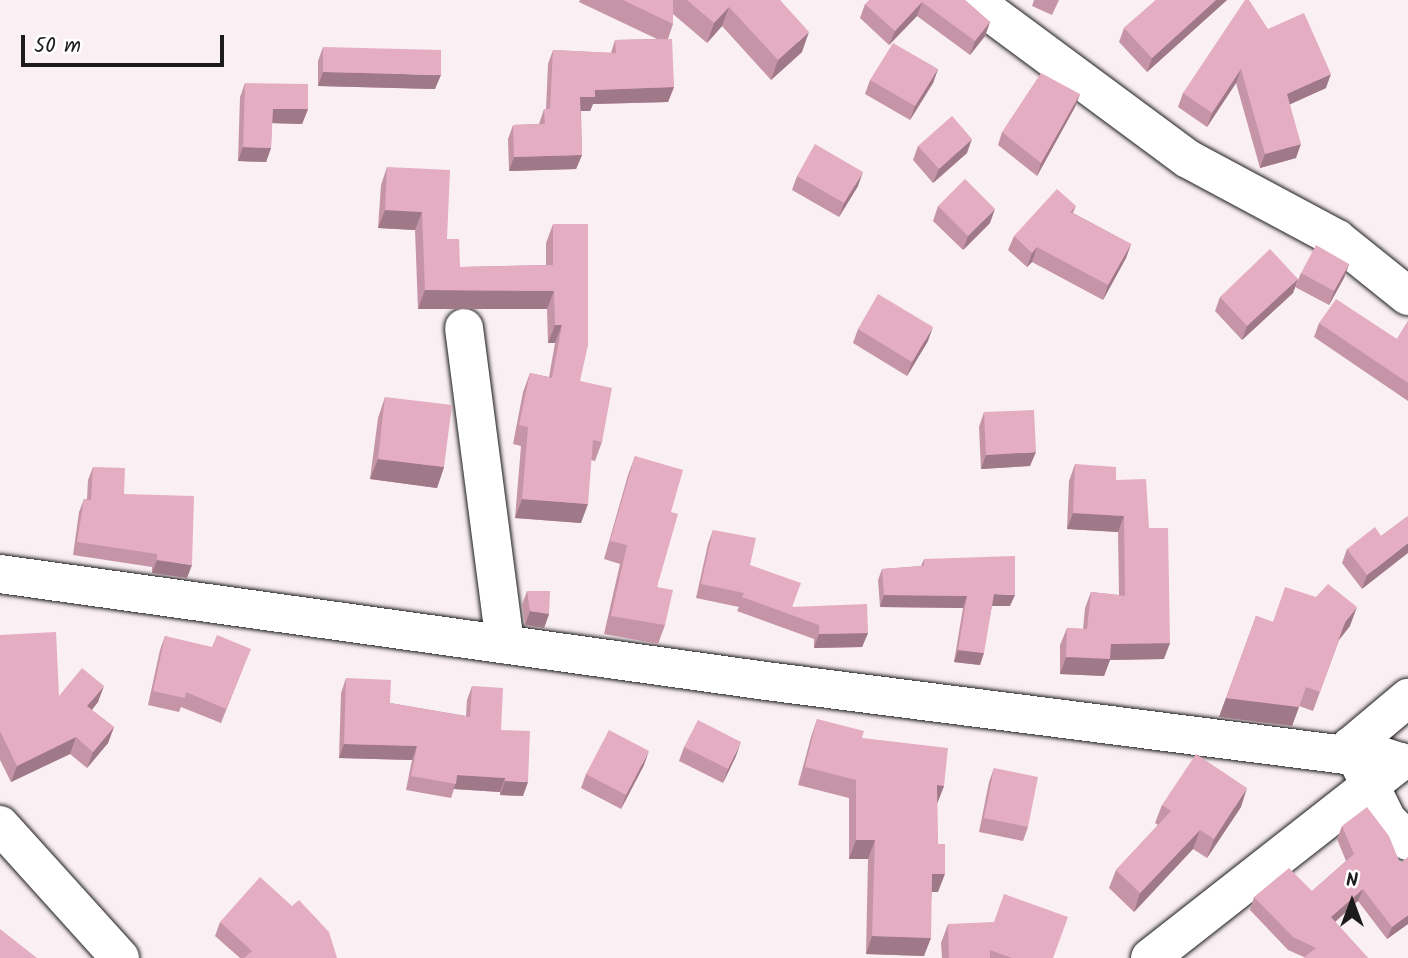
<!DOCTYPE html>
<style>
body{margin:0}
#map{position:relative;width:1408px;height:958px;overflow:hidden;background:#faeff3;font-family:Kalam,sans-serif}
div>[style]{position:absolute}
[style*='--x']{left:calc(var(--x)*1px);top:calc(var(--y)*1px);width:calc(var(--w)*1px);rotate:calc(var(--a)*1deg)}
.roads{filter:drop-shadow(0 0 2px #1c1c1c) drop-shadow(0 0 2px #1c1c1c)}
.minor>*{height:38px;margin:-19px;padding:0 19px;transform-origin:19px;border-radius:19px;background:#fff}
.wall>*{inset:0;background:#c595a7}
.shaded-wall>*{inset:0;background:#a07988}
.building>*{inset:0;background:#e5adc2}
span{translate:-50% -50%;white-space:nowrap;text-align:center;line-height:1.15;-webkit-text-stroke:5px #fff;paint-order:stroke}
.north{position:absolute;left:1317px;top:867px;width:70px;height:70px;-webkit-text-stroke:5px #fff;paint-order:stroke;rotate:0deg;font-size:19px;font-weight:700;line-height:28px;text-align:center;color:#1c1c1c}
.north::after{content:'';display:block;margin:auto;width:24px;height:32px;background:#1c1c1c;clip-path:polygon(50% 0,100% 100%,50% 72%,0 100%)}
.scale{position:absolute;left:21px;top:35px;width:203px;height:32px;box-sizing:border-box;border:4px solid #1c1c1c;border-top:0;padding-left:9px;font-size:21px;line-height:24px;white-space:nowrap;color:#1c1c1c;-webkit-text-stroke:5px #fff;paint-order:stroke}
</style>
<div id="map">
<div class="roads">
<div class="minor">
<div style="--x:973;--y:0;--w:267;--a:36.5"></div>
<div style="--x:1188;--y:159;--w:169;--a:28.2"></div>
<div style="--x:1337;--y:239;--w:91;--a:38.8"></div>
<div style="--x:464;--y:328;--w:319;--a:82.6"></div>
<div style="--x:0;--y:574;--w:773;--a:7.95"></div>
<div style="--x:766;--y:681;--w:639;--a:7.28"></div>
<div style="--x:1359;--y:763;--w:64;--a:63.8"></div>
<div style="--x:1387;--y:820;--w:30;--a:45"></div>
<div style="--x:0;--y:825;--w:179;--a:47.9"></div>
<div style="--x:1150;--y:958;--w:318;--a:-38.1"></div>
<div style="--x:1400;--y:762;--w:52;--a:-161.9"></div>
<div style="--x:1351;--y:746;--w:75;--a:-40.1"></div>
</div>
</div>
<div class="wall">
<div style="clip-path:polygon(580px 0,780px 0,802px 52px,771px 80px,722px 26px,707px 43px,673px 14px,673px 24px,668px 39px,674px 87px,668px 102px,593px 104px,590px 111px,581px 111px,582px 155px,576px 169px,509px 171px,508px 139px,513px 125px,539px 124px,544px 109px,546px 109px,548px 64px,553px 50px,611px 53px,615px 40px,657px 39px,579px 2px)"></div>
<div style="clip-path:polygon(965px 0,990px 22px,985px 36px,970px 55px,917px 16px,889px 45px,860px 18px,865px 4px)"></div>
<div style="clip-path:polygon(1034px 0,1059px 0,1052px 15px,1032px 6px)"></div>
<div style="clip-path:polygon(1156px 0,1227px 0,1147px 72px,1119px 42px,1124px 28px)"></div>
<div style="clip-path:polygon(1268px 29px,1326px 88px,1290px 104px,1296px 158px,1260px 168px,1236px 83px,1207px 127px,1178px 107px,1183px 93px)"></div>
<div style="clip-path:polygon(323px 47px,435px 89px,318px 86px,318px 61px)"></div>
<div style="clip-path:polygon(938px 69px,933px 83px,910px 120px,865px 94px,870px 80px)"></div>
<div style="clip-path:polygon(245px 83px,308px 109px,302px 124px,272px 123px,271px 148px,266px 162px,238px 161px,240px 97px)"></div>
<div style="clip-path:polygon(1080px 94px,1075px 107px,1037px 176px,998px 145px,1002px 132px)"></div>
<div style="clip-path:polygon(918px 146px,967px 153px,933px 183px,913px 160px)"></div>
<div style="clip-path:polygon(387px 167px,447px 239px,460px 267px,546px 265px,546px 243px,553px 224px,580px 381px,602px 442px,595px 461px,591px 460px,581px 523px,515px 518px,521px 446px,513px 444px,523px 392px,530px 373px,549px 377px,555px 343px,548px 343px,547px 309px,418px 309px,415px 230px,378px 228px,381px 185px)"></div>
<div style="clip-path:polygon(797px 176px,858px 186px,839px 217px,792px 190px)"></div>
<div style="clip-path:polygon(938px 206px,990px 223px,963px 250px,933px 221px)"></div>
<div style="clip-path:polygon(1076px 206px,1073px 213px,1131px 244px,1126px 258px,1103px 300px,1032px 262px,1027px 267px,1008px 250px,1014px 236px)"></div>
<div style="clip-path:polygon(1349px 264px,1344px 278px,1329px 305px,1295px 287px,1301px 273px)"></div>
<div style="clip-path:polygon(1298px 279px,1293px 293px,1242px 340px,1215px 311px,1220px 297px)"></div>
<div style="clip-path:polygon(1408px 321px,1408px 401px,1314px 337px,1319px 323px,1397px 339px)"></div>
<div style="clip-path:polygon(858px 329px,928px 341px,907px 376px,853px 343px)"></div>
<div style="clip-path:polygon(385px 397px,444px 467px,437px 488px,370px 479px,378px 418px)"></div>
<div style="clip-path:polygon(984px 412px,1030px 466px,981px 469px,979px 427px)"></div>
<div style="clip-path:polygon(635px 456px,671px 512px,657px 587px,665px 625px,658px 644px,604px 634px,620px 564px,604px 559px,628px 475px)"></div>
<div style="clip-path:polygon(1075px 464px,1116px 480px,1149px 528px,1164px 659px,1110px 660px,1104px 676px,1060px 674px,1060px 645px,1067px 628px,1083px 629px,1085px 608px,1091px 592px,1119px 595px,1118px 532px,1067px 529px,1069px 481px)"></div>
<div style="clip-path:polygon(93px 467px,124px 494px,187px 578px,152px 573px,152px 567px,73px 555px,79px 512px,84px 499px,87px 499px,88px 480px)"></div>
<div style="clip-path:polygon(1408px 516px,1362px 589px,1342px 563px,1347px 549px,1381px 536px)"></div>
<div style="clip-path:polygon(713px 530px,793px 607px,868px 633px,862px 647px,814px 648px,814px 639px,737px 611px,739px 607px,696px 598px,708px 544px)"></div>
<div style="clip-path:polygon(924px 559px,1010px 606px,992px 606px,980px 665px,954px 662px,963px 608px,880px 607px,878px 580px,882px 569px,921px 566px)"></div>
<div style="clip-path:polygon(527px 591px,549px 614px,544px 628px,525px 625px,522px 605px)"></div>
<div style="clip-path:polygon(1256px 616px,1273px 622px,1350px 626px,1339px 640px,1313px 711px,1299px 706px,1292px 726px,1219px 717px)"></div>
<div style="clip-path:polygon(0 635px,59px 696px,98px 702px,92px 710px,114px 727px,108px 743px,87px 768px,70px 754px,11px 782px,0 760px)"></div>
<div style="clip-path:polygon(165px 636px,245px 663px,221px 723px,181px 707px,179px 712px,148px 705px,160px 650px)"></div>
<div style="clip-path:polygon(346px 678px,390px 703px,466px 716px,467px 700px,472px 686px,501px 730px,523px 796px,500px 795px,500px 792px,454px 789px,451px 798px,406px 790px,412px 760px,339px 758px,341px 693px)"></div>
<div style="clip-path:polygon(817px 719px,862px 738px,944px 786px,937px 803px,938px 892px,932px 892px,924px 956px,866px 954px,868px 859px,849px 859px,849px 798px,798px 785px,811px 737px)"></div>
<div style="clip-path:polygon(684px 747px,736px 756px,723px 783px,679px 761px)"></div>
<div style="clip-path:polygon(644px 765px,621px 809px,581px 788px,586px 774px)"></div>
<div style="clip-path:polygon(994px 768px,1028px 827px,1023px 841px,979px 832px,989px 782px)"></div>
<div style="clip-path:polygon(1162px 805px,1241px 807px,1207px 858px,1193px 849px,1134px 912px,1109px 888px,1116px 870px,1158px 825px,1155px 823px)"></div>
<div style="clip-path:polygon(1342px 826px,1408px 924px,1387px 939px,1358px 901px,1335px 922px,1368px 958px,1304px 957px,1288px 950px,1250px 910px,1254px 897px,1312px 891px,1346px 861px,1337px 839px)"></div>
<div style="clip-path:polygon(220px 922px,337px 958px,240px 958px,215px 936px)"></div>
<div style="clip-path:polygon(948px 924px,1053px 958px,942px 958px,941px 943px)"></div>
</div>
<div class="shaded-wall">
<div style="clip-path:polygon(1216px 0,1227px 0,1147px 72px,1152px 58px)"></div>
<div style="clip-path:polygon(922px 2px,917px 16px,889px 45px,895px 31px)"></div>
<div style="clip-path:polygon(729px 7px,722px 26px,707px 43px,714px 23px)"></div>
<div style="clip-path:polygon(990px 22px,985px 36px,970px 55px,975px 41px)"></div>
<div style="clip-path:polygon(809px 32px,802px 52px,771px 80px,778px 60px)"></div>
<div style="clip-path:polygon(938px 69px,933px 83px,910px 120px,915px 106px)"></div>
<div style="clip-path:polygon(1241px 69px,1236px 83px,1207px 127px,1212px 113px)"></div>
<div style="clip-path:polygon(323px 72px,441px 75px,435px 89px,318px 86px)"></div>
<div style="clip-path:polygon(1331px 74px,1326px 88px,1282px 108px,1287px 94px)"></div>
<div style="clip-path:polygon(674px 87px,668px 102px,593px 104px,590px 111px,575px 111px,580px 97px,595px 90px)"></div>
<div style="clip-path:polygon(1080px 94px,1075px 107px,1037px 176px,1041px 163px)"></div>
<div style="clip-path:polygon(273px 109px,308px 109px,302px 124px,267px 123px)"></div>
<div style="clip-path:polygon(972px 139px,967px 153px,933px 183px,939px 169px)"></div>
<div style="clip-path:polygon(1301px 144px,1296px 158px,1260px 168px,1265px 154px)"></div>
<div style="clip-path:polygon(243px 147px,271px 148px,266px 162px,238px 161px)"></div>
<div style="clip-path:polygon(582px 155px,576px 169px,509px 171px,514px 157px)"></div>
<div style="clip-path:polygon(863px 172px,858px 186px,839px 217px,844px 203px)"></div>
<div style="clip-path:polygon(995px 209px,990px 223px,963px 250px,968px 236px)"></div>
<div style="clip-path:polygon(385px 210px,422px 212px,415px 230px,378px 228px)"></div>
<div style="clip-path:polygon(1131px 244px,1126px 258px,1103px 300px,1108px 285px)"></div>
<div style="clip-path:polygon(1037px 247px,1032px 262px,1027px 267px,1032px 253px)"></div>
<div style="clip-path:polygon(1349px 264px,1344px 278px,1329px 305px,1334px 291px)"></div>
<div style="clip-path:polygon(1298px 279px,1293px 293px,1242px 340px,1247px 326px)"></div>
<div style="clip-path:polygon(425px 290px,554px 291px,547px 309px,418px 309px)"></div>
<div style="clip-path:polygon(555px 325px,562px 325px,555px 343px,548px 343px)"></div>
<div style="clip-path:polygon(933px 327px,928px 341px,907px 376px,912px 362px)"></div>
<div style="clip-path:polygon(1036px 452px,1030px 466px,981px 469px,986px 455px)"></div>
<div style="clip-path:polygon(378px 459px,444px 467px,437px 488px,370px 479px)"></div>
<div style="clip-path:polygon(522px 499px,588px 504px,581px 523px,515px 518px)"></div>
<div style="clip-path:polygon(1073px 513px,1124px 516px,1118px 532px,1067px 529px)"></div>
<div style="clip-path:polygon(1408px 543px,1408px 553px,1362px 589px,1367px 575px)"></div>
<div style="clip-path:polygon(157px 560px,192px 565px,187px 578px,152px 573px)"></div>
<div style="clip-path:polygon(994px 594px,1015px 595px,1010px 606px,989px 606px)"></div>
<div style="clip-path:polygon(884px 595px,967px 596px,963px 608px,880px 607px)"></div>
<div style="clip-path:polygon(1357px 607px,1350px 626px,1338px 641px,1345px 622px)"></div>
<div style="clip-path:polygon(530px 611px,549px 614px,544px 628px,525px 625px)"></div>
<div style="clip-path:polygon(868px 633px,862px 647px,814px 648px,819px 634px)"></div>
<div style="clip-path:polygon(1170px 643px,1164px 659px,1110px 660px,1104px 676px,1060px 674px,1066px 657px,1111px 644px)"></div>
<div style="clip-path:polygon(958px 650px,984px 653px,980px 665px,954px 662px)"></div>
<div style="clip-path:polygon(104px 686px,98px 702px,81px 723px,87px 706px)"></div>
<div style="clip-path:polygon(1226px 698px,1299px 707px,1292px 726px,1219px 717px)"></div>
<div style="clip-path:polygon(114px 727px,108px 743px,87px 768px,93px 752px)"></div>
<div style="clip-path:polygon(76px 737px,70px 754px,11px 782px,17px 766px)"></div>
<div style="clip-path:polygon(741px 742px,736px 756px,723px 783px,728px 769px)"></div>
<div style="clip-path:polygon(344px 744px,417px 746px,412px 760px,339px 758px)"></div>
<div style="clip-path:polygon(649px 751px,644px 765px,621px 809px,626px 795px)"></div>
<div style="clip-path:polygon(457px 775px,505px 778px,500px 792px,454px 789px)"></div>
<div style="clip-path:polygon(505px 781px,528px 782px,523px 796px,500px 795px)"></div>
<div style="clip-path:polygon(937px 785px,944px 786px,937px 804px)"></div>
<div style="clip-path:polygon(1247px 788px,1241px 807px,1207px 858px,1214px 839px)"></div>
<div style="clip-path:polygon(1200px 830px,1193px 849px,1134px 912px,1140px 893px)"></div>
<div style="clip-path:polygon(856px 840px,875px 840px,868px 859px,849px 859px)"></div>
<div style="clip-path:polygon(932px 874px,945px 874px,938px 892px,926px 892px)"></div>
<div style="clip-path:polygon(1363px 889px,1358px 901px,1326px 930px,1331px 917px)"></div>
<div style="clip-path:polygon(1408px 915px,1408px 924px,1387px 939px,1392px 927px)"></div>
<div style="clip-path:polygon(872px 936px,931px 938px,924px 956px,866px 954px)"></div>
</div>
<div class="building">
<div style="clip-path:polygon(623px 0,673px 0,673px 24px)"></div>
<div style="clip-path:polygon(687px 0,780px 0,809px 32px,778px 60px,729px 7px,714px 23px)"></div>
<div style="clip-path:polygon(869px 0,965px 0,990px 22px,975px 41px,922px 2px,895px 31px,865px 4px)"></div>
<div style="clip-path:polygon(1156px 0,1216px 0,1152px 58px,1124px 28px)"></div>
<div style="clip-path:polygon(1245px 0,1249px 0,1268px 29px,1304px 13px,1331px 74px,1287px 94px,1301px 144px,1265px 154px,1241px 69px,1212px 113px,1183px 93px)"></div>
<div style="clip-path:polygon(672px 39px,674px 87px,595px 90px,595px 97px,580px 97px,582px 155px,514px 157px,513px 125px,545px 124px,544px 109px,550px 109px,553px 50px,616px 53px,615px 40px)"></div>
<div style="clip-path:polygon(893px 43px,938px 69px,915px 106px,870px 80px)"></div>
<div style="clip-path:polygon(323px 47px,441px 50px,441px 75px,323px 72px)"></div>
<div style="clip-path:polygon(1041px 73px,1080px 94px,1041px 163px,1002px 132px)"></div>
<div style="clip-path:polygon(245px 83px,308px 84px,308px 109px,273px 109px,271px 148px,243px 147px)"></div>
<div style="clip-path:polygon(952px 116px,972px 139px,939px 169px,918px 146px)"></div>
<div style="clip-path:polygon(815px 144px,863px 172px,844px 203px,797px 176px)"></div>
<div style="clip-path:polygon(387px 167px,450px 170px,447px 239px,459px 239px,460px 267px,553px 265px,553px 224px,588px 224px,588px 345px,580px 381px,612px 388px,602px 442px,593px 440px,588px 504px,522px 499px,528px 427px,519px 425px,530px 373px,552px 378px,562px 325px,555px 325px,554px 291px,425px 290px,422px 212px,385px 210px)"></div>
<div style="clip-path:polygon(965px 179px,995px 209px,968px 236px,938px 206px)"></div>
<div style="clip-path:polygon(1057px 189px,1076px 206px,1070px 212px,1131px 244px,1108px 285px,1037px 247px,1032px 253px,1014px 236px)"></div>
<div style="clip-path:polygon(1316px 245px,1349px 264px,1334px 291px,1301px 273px)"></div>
<div style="clip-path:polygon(1270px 249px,1298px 279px,1247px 326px,1220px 297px)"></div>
<div style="clip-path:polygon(878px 294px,933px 327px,912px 362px,858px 329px)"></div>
<div style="clip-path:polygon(1336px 299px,1397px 339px,1408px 321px,1408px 383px,1319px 323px)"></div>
<div style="clip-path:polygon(385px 397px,452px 405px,444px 467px,378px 459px)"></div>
<div style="clip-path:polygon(1034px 410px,1036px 452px,986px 455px,984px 412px)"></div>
<div style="clip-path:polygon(635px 456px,683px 470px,671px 512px,678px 514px,657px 587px,673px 590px,665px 625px,611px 616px,627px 545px,610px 541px)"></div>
<div style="clip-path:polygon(1075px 464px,1116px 467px,1116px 480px,1146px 479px,1149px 528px,1168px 528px,1170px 643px,1111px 644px,1110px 659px,1066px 657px,1067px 628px,1087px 629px,1091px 592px,1125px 596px,1124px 516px,1073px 513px)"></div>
<div style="clip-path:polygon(93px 467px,125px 468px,124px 494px,194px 496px,192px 565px,157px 560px,157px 554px,77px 542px,84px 499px,91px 500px)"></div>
<div style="clip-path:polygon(1408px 516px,1408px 543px,1367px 575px,1347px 549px,1375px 527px,1381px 536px)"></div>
<div style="clip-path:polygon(713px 530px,756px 538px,750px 565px,801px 583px,792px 607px,867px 604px,868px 633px,819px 634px,819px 625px,742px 597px,744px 593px,701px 584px)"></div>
<div style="clip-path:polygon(1015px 556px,1015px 595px,994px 594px,984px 653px,958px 650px,967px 596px,884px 595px,882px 569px,924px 566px,924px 559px)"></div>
<div style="clip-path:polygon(1328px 584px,1357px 607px,1345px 622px,1320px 692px,1306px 687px,1299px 707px,1226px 698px,1256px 616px,1273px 622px,1285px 587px,1316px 597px)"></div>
<div style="clip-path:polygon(527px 591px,550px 591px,549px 614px,530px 611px)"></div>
<div style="clip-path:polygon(56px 632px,59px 696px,82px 668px,104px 686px,87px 706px,114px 727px,93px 752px,76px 737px,17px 766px,0 731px,0 635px)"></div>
<div style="clip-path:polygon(217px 635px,251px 649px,226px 709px,186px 692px,185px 698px,153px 691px,165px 636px,212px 647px)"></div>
<div style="clip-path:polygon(346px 678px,391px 680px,390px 703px,470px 717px,472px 686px,503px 688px,501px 730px,530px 731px,528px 782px,505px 781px,505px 778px,457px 775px,456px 784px,411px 776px,417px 746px,344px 744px)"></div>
<div style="clip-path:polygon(817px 719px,864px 731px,862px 738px,948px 748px,944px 786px,937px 785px,938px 844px,945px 844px,945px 874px,932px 874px,931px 938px,872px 936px,875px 840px,856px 840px,856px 780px,805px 767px)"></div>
<div style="clip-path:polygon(698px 720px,741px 742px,728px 769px,684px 747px)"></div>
<div style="clip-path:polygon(609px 730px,649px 751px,626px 795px,586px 774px)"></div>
<div style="clip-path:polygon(1196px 754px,1247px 788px,1214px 839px,1200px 830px,1140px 893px,1116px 870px,1171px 811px,1162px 805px)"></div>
<div style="clip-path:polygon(994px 768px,1038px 777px,1028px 827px,984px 818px)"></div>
<div style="clip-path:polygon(1367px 807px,1389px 836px,1400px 863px,1408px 857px,1408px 915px,1392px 927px,1363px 889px,1331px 917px,1368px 958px,1303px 958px,1316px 948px,1293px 937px,1254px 897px,1289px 868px,1312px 891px,1354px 854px,1342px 826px)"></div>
<div style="clip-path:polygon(260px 877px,292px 906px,299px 900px,329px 932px,337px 958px,244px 958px,252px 951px,220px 922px)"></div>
<div style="clip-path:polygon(1004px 894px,1068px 917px,1053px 958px,1012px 958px,990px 950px,990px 958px,949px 958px,948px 924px,994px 922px)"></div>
<div style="clip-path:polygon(0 929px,37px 958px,0 958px)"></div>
</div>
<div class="north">N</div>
<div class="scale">50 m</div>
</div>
